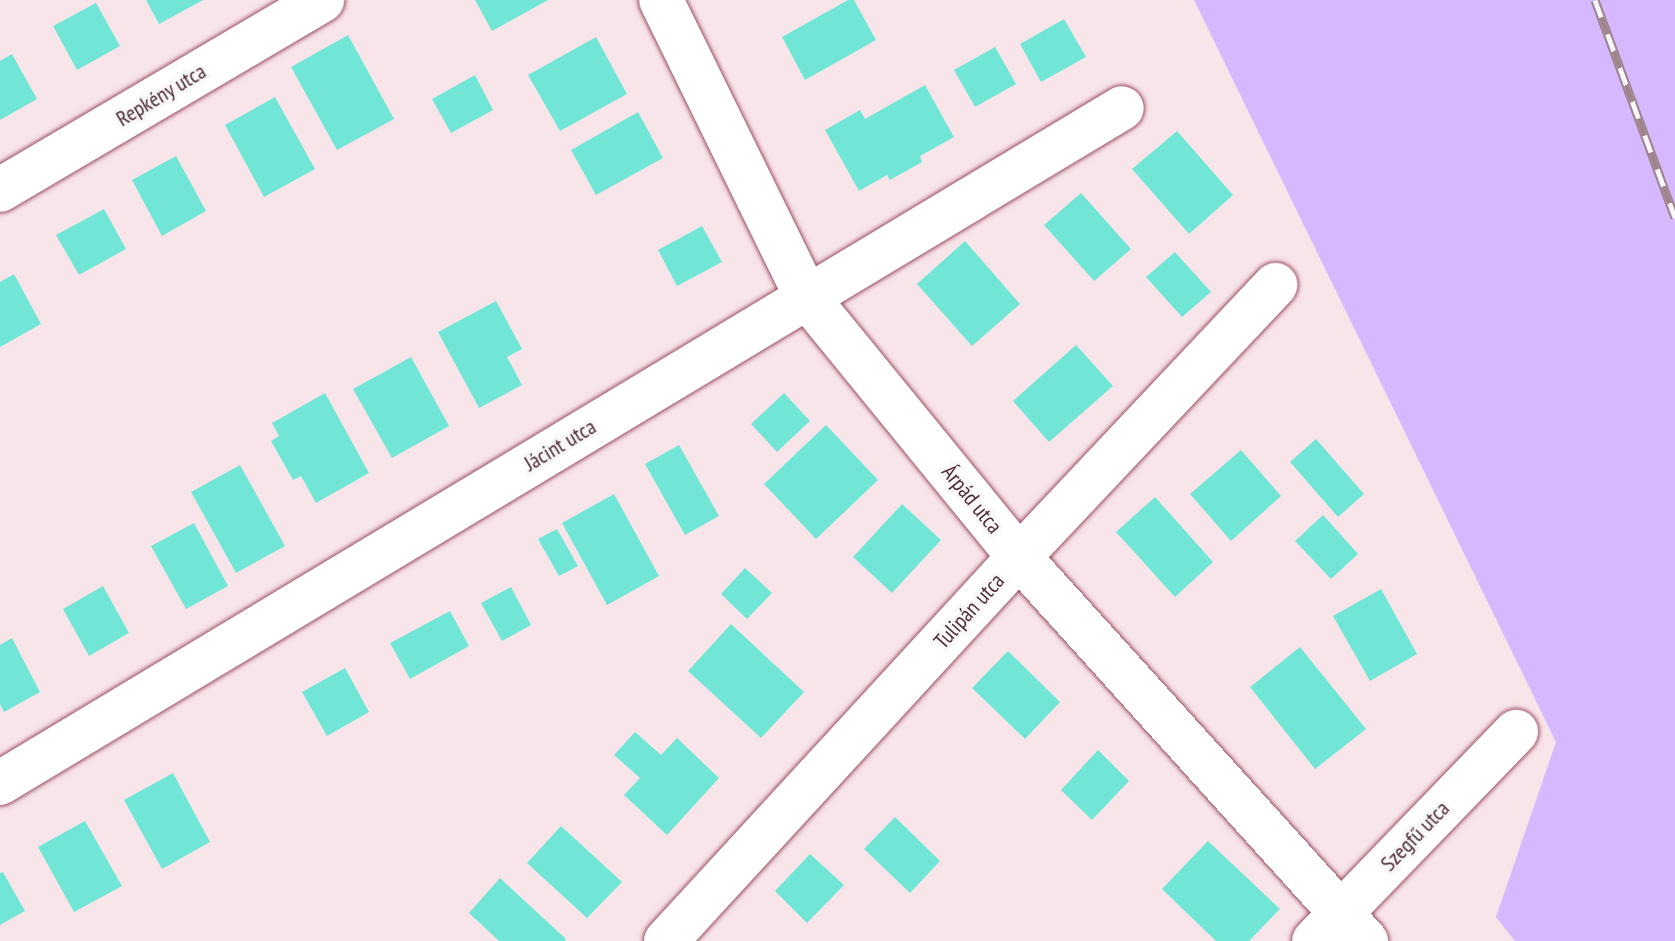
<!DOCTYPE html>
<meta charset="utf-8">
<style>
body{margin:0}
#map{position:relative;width:1675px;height:941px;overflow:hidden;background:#f8e5e9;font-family:"PT Sans Narrow",sans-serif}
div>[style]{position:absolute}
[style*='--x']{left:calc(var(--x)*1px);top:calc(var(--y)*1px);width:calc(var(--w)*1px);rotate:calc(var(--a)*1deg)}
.green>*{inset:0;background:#d5b8fd}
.building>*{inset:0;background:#72e6d6}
.roads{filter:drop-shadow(0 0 2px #9d4d63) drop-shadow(0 0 2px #9d4d63)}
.minor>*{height:44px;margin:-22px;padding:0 22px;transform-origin:22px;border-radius:22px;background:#fff}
.tertiary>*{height:44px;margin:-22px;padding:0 22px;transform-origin:22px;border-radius:22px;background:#fff}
.rail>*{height:9px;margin-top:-4.5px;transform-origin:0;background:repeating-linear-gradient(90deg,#f8f8f8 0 18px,#a0848b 0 36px);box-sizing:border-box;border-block:2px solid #a0848b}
span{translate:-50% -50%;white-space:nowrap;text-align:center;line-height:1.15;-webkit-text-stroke:7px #f8f8f8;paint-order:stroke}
.street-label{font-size:22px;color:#4f2b35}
</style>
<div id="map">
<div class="green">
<div style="clip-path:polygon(1194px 0,1675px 0,1675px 941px,1515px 941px,1496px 917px,1556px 742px)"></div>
</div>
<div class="building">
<div style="clip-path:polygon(146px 0,203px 0,159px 24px)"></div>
<div style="clip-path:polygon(475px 0,548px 0,492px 31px)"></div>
<div style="clip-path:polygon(848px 0,854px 0,876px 40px,805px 80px,782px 37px)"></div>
<div style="clip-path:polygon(96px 3px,120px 46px,77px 70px,53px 26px)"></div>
<div style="clip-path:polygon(1064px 19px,1086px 57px,1041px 82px,1020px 44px)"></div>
<div style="clip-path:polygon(348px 35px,394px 119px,337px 150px,291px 67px)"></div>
<div style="clip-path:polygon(596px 37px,627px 94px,560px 131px,528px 75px)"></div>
<div style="clip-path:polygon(995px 47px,1016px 84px,975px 107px,954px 70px)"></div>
<div style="clip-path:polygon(12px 54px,37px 99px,0 120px,0 61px)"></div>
<div style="clip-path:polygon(475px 75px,493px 110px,451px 133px,432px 99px)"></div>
<div style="clip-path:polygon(925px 85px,954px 137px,920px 156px,922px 162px,890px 180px,887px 175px,859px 191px,825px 130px,860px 110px,865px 119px)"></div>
<div style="clip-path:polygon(275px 97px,315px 169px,264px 197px,225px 125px)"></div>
<div style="clip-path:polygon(638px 112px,663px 158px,596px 195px,571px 150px)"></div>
<div style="clip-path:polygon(1177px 131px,1233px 195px,1189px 234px,1132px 169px)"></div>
<div style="clip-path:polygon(176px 156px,206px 211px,162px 236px,132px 180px)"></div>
<div style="clip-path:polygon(1081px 193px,1131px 249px,1094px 281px,1044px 225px)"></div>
<div style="clip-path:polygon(104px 209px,126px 249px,79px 275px,56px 235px)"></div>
<div style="clip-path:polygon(702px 226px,722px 262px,677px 286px,658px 250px)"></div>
<div style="clip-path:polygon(965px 241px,1020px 304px,972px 346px,917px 284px)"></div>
<div style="clip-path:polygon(1175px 252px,1211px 292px,1182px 317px,1146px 277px)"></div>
<div style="clip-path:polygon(14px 274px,41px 324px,0 347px,0 282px)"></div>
<div style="clip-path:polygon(496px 301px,522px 349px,507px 357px,522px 385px,479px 408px,438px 332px)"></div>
<div style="clip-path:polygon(1076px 345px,1113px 386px,1049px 442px,1013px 401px)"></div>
<div style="clip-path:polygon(411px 357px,449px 426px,392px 458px,353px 389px)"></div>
<div style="clip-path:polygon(325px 393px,369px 473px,316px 503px,301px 476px,293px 480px,271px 441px,279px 436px,272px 423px)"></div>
<div style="clip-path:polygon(784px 393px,810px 421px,777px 452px,751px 424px)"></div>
<div style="clip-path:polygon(826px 425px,878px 480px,816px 539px,764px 484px)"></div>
<div style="clip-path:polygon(1316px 439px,1364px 494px,1338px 517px,1290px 462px)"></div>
<div style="clip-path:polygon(679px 445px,719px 516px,685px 535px,645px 464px)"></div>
<div style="clip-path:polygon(1241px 450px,1281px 496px,1231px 541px,1190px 494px)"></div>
<div style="clip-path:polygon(240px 465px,285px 546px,236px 573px,191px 492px)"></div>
<div style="clip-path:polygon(614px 494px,659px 576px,607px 605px,562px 523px)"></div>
<div style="clip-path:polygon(1155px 497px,1213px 562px,1175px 597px,1116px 532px)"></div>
<div style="clip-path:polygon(902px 504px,941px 540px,892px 593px,853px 557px)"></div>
<div style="clip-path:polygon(1323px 515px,1358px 554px,1331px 579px,1295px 541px)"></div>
<div style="clip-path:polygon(194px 523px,228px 586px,186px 609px,151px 546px)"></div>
<div style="clip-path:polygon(557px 529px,578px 566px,559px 576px,538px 539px)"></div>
<div style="clip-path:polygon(745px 568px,772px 593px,747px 619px,721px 594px)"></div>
<div style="clip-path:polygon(103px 586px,129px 633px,89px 656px,63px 609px)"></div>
<div style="clip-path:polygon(511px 587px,531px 625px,502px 641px,481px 603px)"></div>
<div style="clip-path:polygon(1381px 589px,1417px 654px,1370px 681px,1333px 616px)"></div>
<div style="clip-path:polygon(450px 611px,469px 646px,410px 679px,390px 643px)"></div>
<div style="clip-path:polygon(731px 624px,804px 692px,761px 738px,688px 671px)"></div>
<div style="clip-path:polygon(12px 638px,40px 692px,4px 712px,0 704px,0 645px)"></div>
<div style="clip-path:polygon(1300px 647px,1366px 729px,1315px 769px,1250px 687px)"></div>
<div style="clip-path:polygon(1008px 651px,1060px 702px,1025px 739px,972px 688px)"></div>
<div style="clip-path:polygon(345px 668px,369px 712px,327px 736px,302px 692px)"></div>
<div style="clip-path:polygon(635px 732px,661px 755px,677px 738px,719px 778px,667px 835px,624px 795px,640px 778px,614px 755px)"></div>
<div style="clip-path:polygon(1098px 750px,1129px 781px,1092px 820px,1061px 790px)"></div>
<div style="clip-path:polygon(173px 773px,210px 842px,162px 869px,124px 800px)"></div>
<div style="clip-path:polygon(895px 817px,940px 861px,910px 893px,864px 849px)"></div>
<div style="clip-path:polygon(85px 821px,122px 886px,74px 912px,38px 847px)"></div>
<div style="clip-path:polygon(561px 826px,622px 882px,587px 918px,527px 863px)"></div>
<div style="clip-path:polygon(1208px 841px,1280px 909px,1249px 941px,1216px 941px,1162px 889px)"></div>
<div style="clip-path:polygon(810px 854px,844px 885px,807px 923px,775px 891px)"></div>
<div style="clip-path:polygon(3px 872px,25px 911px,0 925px,0 873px)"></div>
<div style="clip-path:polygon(500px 878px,566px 939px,565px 941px,499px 941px,469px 913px)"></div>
</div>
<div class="roads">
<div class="minor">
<div style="--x:0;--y:190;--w:374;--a:-30.5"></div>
<div style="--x:0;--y:783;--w:1309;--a:-31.03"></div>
<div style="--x:666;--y:941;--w:522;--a:-47.41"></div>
<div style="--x:1019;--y:557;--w:374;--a:-46.7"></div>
<div style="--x:1314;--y:941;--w:291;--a:-46"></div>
</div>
<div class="tertiary">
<div style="--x:661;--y:0;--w:330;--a:63.9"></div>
<div style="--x:806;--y:296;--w:337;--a:50.8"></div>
<div style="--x:1019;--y:557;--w:518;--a:47.9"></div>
</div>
</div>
<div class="rail">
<div style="--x:1595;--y:0;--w:232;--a:69.8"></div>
</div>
<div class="street-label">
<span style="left:161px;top:95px;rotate:-31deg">Repkény utca</span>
<span style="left:560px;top:445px;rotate:-31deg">Jácint utca</span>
<span style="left:972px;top:499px;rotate:51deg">Árpád utca</span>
<span style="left:969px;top:611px;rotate:-48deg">Tulipán utca</span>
<span style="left:1415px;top:836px;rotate:-46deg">Szegfű utca</span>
</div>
</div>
